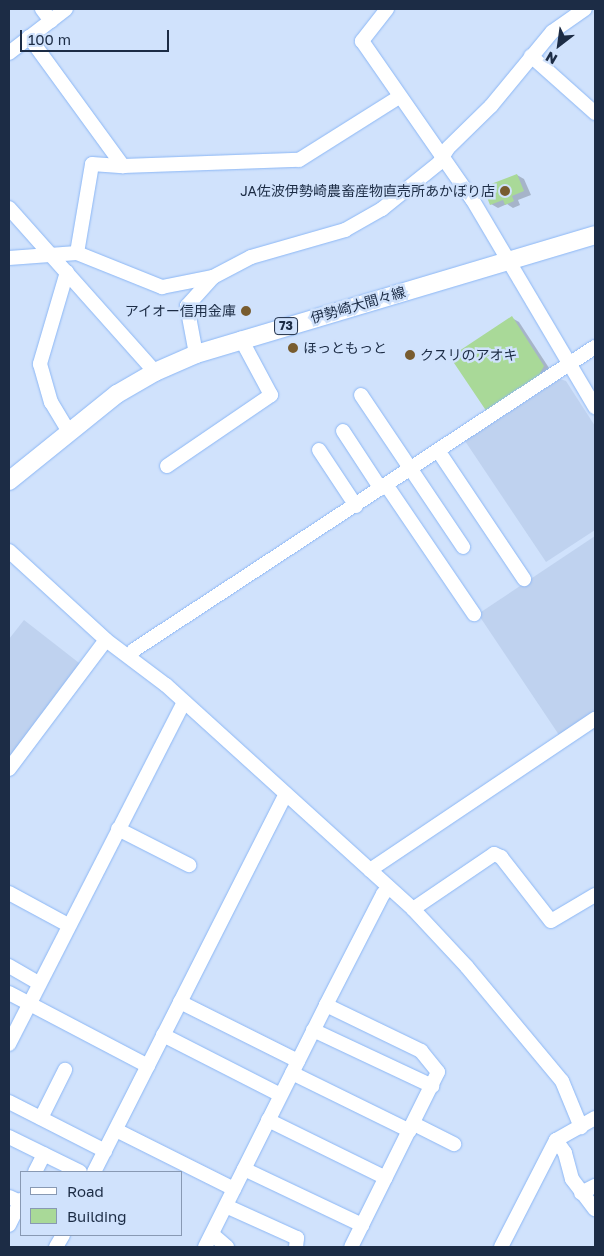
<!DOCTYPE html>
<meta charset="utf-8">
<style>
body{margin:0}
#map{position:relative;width:604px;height:1256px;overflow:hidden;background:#d0e2fc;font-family:"Golos Text","Noto Sans JP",sans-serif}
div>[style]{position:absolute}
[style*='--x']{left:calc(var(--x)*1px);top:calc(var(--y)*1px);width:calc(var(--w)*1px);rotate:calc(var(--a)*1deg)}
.built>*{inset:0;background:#bfd2ef}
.shadow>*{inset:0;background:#0003}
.building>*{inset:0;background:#a9d998}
.roads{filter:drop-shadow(0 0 1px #8cb7f5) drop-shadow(0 0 1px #8cb7f5)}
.minor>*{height:14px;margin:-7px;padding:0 7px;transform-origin:7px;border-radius:7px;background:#fff}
.major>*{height:18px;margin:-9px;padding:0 9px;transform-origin:9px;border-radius:9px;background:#fff}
.dots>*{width:14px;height:14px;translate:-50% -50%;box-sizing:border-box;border:2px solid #d0e2fc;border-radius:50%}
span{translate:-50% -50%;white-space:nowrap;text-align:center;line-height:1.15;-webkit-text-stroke:5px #d0e2fc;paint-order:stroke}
.shield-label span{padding:1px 4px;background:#d0e2fc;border:1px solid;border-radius:4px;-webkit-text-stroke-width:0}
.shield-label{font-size:12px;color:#1c2c45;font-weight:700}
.poi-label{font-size:14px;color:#1c2c45}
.right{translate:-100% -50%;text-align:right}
.left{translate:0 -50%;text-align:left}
.street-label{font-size:14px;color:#1c2c45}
.frame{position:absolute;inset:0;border:10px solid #1c2c45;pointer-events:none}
.legend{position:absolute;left:20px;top:1171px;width:162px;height:65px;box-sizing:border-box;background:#d0e2fc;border:1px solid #8899b3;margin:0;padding:6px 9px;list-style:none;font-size:15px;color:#1c2c45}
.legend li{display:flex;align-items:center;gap:10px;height:25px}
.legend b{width:25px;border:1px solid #8899b3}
.north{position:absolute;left:534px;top:20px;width:50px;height:50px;-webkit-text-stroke:4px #d0e2fc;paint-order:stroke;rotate:210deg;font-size:14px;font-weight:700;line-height:20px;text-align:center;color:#1c2c45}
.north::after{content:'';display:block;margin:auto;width:18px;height:22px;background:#1c2c45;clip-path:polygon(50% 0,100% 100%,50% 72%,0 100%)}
.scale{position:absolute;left:20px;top:30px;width:149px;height:22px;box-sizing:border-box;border:2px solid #1c2c45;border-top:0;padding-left:6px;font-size:15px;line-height:18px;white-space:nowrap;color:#1c2c45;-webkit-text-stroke:4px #d0e2fc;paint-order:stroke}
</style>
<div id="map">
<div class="built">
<div style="clip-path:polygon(560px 379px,566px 381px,595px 426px,595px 530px,546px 562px,465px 441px)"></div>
<div style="clip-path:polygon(595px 536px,595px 715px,561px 738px,478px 614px)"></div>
<div style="clip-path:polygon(24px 620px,83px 666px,9px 761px,9px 639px)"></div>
</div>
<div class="shadow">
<div style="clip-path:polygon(517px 175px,524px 179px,531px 195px,518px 200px,520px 205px,513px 208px,507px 204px,498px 208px,491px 204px)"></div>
<div style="clip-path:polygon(512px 318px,519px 322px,551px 371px,497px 418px)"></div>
</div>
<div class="building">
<div style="clip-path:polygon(517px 174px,524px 191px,512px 196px,514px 201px,505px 205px,503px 200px,490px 205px,483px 187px)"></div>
<div style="clip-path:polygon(512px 316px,544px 366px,540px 373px,544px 379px,489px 415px,450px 357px)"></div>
</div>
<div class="roads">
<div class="minor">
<div style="--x:42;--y:9;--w:15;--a:53"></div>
<div style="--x:387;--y:9;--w:41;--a:128"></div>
<div style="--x:362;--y:41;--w:193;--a:55.2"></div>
<div style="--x:472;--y:199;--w:242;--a:59.4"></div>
<div style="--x:29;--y:37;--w:160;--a:53.9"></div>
<div style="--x:123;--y:166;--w:176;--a:-2"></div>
<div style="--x:299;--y:160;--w:118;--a:-32.2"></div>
<div style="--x:9;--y:53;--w:72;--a:-37.7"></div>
<div style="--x:531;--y:56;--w:86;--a:41.7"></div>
<div style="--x:9;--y:208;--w:220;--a:48.3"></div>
<div style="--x:77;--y:253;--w:90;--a:-80.4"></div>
<div style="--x:92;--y:164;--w:31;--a:4"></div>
<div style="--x:9;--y:258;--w:68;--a:-4.2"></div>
<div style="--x:77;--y:253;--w:92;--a:21.8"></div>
<div style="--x:162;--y:287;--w:52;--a:-11.1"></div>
<div style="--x:213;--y:277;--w:43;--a:-27.8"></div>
<div style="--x:251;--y:257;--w:98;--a:-16"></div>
<div style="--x:345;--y:230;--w:43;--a:-29.6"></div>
<div style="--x:382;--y:209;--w:73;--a:-38.9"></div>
<div style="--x:439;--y:163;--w:17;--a:-59"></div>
<div style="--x:448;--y:148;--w:60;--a:-44.3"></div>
<div style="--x:491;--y:106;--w:96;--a:-50.5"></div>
<div style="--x:552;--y:32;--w:40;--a:-34.9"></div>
<div style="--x:67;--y:272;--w:96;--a:106.4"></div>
<div style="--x:40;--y:364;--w:40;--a:74"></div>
<div style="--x:51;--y:402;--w:35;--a:59"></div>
<div style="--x:196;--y:354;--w:49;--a:-100.6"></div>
<div style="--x:187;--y:306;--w:39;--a:-48"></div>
<div style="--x:361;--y:395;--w:183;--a:56.1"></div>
<div style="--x:343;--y:431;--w:69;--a:56.8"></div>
<div style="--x:319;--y:450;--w:67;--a:56.5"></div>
<div style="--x:439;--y:452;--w:153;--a:56.2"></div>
<div style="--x:167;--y:466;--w:126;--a:-34.3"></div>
<div style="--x:271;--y:395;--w:64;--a:-118.2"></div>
<div style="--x:387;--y:486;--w:155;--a:55.8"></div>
<div style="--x:9;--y:551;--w:132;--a:42.5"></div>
<div style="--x:106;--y:640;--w:75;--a:36.9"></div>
<div style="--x:166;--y:685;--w:333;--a:42.2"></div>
<div style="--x:413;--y:909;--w:79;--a:47"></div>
<div style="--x:467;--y:967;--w:148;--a:50.2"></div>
<div style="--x:562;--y:1081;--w:50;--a:67.6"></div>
<div style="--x:130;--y:657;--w:8;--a:-60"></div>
<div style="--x:134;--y:650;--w:552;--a:-33.32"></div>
<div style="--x:9;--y:769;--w:161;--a:-53.1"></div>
<div style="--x:118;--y:829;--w:80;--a:26.9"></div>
<div style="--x:370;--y:870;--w:271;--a:-33.9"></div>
<div style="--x:9;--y:893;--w:67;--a:28.5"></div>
<div style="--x:413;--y:909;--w:98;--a:-34.2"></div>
<div style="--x:494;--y:854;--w:8;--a:23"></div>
<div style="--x:501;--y:857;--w:81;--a:52"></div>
<div style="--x:551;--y:921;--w:51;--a:-30.6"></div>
<div style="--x:9;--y:966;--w:34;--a:30"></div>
<div style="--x:9;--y:993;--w:157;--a:27.7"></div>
<div style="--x:180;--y:1002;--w:132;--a:26.6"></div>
<div style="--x:326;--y:1005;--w:106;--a:25.8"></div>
<div style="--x:421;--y:1051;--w:27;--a:51"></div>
<div style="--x:438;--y:1072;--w:195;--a:116.4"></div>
<div style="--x:313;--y:1030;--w:132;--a:25.2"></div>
<div style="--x:163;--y:1035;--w:132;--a:27"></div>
<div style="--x:9;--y:1044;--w:384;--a:-62.9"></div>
<div style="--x:292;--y:1073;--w:131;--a:26.2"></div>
<div style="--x:9;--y:1102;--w:108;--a:27"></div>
<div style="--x:41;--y:1118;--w:54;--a:-63.4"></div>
<div style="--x:268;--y:1120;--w:131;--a:26.2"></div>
<div style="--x:414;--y:1124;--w:45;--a:26.6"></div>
<div style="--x:116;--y:1130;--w:132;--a:26.6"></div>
<div style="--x:9;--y:1137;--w:79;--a:26.2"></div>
<div style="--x:556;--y:1140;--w:16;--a:55"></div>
<div style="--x:565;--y:1153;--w:27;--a:75"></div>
<div style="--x:572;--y:1179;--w:38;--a:53"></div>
<div style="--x:244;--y:1169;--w:131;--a:25.4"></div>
<div style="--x:35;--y:1172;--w:20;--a:-63"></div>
<div style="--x:94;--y:1172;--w:424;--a:-63.1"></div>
<div style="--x:581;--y:1193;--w:16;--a:-27"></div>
<div style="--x:9;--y:1197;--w:12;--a:24"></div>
<div style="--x:226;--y:1206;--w:78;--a:24.3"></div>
<div style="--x:297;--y:1238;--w:9;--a:96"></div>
<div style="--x:9;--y:1225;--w:28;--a:-64"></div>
<div style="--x:212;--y:1234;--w:20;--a:41"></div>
<div style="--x:56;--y:1247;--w:14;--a:-60"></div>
<div style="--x:205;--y:1247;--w:271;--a:-63.4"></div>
<div style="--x:326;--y:1005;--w:125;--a:-62.8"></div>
<div style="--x:383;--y:894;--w:8;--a:-45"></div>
<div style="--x:501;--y:1247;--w:120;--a:-62.8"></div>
<div style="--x:556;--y:1140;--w:45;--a:-29.4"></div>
</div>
<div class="major">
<div style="--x:9;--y:481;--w:139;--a:-38.9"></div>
<div style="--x:117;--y:394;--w:44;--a:-30.1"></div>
<div style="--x:155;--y:372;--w:45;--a:-23.7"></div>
<div style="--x:196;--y:354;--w:416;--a:-16.6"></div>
</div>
</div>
<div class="dots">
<div style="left:505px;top:191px;background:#785c2f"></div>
<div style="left:246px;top:311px;background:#785c2f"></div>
<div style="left:293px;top:348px;background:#785c2f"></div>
<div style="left:410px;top:355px;background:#785c2f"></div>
</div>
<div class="shield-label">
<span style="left:286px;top:326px">73</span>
</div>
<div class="poi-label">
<span class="right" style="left:495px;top:191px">JA佐波伊勢崎農畜産物直売所あかぼり店</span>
<span class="right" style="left:236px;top:311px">アイオー信用金庫</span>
<span class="left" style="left:303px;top:348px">ほっともっと</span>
<span class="left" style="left:420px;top:355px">クスリのアオキ</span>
</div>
<div class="street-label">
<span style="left:358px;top:305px;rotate:-16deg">伊勢崎大間々線</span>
</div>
<div class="frame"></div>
<ul class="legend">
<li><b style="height:6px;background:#fff"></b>Road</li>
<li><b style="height:14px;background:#a9d998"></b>Building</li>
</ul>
<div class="north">N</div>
<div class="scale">100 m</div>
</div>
